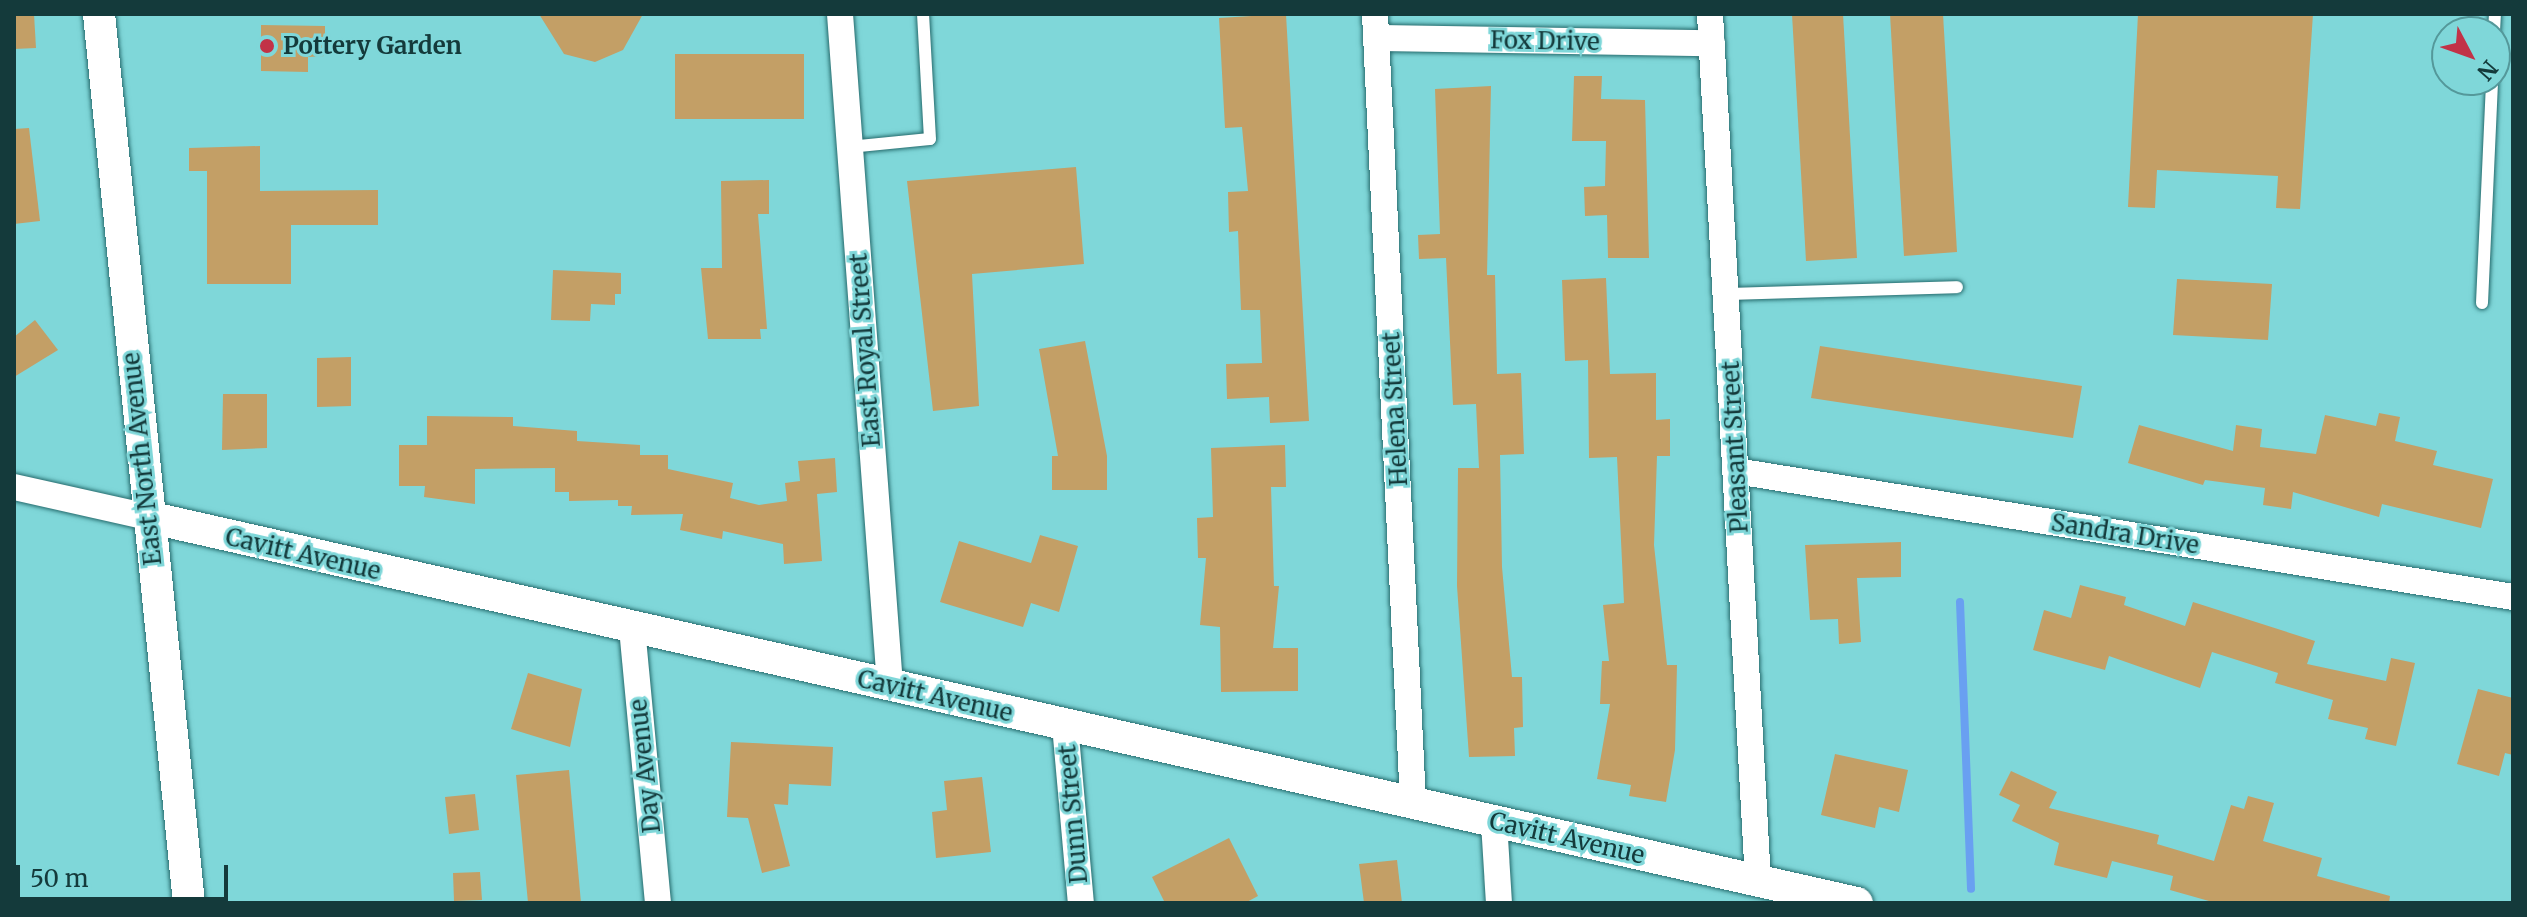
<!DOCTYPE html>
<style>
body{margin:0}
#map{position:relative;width:2527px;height:917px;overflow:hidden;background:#7fd7d9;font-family:Merriweather,serif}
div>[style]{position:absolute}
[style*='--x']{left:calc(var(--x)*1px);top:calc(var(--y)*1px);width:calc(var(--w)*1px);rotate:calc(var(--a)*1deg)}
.stream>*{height:8px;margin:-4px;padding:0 4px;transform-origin:4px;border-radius:4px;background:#69a0f1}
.building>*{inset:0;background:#c39f66}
.roads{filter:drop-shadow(0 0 2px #266b6d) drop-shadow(0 0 2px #266b6d)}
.service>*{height:12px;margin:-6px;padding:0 6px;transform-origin:6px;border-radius:6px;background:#fff}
.minor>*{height:26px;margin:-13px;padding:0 13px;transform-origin:13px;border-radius:13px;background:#fff}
.tertiary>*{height:32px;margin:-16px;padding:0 16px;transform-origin:16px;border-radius:16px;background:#fff}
.dots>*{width:22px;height:22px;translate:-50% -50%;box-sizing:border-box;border:4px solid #7fd7d9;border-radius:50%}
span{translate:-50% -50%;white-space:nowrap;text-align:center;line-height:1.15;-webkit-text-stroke:6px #7fd7d9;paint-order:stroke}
.street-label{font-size:24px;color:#143a3b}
.poi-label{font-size:24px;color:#143a3b;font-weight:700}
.left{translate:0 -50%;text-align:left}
.frame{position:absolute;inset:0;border:16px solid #143a3b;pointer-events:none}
.north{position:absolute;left:2431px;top:16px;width:80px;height:80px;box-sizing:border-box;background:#7fd7d9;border:2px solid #54989a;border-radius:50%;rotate:131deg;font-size:22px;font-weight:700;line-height:32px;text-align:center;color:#143a3b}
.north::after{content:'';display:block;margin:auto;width:28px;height:36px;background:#c23247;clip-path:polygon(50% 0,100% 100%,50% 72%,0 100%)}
.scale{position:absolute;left:16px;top:865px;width:212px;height:36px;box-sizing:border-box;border:4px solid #143a3b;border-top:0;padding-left:10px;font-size:24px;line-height:28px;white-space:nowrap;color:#143a3b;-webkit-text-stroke:6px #7fd7d9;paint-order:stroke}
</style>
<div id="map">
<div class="stream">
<div style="--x:1960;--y:602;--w:287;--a:87.8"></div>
</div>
<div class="building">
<div style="clip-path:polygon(14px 14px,34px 14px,36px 48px,14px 49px)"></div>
<div style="clip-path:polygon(539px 14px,643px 14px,623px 50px,595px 62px,564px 54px)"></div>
<div style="clip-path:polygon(1286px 14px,1309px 421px,1270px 423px,1269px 397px,1227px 399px,1226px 364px,1262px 363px,1260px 310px,1241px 310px,1238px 231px,1229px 232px,1228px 192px,1248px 191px,1242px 127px,1225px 128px,1219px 18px)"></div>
<div style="clip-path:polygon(1792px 14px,1843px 14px,1857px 258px,1806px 261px)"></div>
<div style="clip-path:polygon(1890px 14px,1943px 14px,1957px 252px,1904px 256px)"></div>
<div style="clip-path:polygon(2138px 14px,2313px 14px,2300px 209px,2276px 208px,2278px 176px,2157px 170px,2155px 208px,2128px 207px)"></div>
<div style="clip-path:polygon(261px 25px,325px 26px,325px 56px,308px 57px,308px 72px,261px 71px)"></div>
<div style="clip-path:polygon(675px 54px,804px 54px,804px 119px,675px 119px)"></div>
<div style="clip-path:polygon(1574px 76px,1602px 76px,1601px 99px,1645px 100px,1649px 258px,1608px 258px,1607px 215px,1585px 216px,1584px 187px,1605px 186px,1606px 141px,1572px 141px)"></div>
<div style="clip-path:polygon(1491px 86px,1487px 275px,1495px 275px,1497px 374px,1521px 373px,1524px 454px,1500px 455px,1502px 567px,1512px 677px,1522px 677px,1523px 727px,1514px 728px,1515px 756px,1469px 757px,1457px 586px,1458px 468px,1479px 468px,1476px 404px,1453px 405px,1446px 258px,1419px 259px,1418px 235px,1440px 234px,1435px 89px)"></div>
<div style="clip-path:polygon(29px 128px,40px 221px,14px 224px,14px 129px)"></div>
<div style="clip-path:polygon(260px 146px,260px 191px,378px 190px,378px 225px,291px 225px,291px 284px,207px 284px,207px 171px,189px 171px,189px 148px)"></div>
<div style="clip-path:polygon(1076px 167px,1084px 264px,972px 274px,979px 406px,933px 411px,907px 181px)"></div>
<div style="clip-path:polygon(769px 180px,769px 214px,758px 214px,767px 329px,760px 329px,761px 339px,708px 339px,701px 268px,722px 268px,721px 181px)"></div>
<div style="clip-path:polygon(553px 270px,621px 273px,621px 294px,615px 294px,615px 305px,591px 304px,590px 321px,551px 320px)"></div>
<div style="clip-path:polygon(1606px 278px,1610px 374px,1656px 373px,1656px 420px,1670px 419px,1670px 456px,1657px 456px,1654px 545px,1667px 665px,1677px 665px,1675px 750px,1666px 802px,1629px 796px,1631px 785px,1597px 779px,1610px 704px,1600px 704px,1602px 661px,1609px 661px,1603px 605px,1624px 603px,1617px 457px,1589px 458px,1588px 360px,1565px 361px,1562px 280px)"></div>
<div style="clip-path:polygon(2177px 279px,2272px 284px,2268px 340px,2173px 335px)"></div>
<div style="clip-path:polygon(35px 320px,58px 350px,14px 377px,14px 337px)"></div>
<div style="clip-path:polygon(1085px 341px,1107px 456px,1107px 490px,1052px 490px,1052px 456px,1058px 456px,1039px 349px)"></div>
<div style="clip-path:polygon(1820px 346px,2082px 386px,2073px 438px,1811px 398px)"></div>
<div style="clip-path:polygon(351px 357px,351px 406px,317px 407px,317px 358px)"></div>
<div style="clip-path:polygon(223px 394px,267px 394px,267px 448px,222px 450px)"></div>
<div style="clip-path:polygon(2379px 413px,2400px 417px,2395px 441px,2437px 451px,2433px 465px,2493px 479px,2481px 528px,2382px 504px,2379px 517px,2293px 492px,2291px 509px,2263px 505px,2265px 488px,2205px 480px,2203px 485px,2128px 463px,2139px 425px,2233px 451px,2236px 425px,2262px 429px,2260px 447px,2316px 454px,2325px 415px,2376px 426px)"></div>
<div style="clip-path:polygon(427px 416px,513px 417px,513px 426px,577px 431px,577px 441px,640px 445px,640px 455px,668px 455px,668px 469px,733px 483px,730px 498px,759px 505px,787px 501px,785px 483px,800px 481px,798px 461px,835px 458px,837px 492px,817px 494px,822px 561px,784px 564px,783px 544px,723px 531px,722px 539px,680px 530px,683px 514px,631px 515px,632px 506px,618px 506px,618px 500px,569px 501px,569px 492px,555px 492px,555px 468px,475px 469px,475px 504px,424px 497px,425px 486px,399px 486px,399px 445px,427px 445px)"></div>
<div style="clip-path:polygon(1285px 445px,1286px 487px,1271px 487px,1274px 586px,1279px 586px,1273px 648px,1298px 648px,1298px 691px,1221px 692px,1220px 627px,1200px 625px,1206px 558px,1198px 558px,1197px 518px,1213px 517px,1211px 448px)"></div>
<div style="clip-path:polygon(1040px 535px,1078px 546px,1059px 612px,1031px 603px,1023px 627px,940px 602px,959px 541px,1031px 563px)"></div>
<div style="clip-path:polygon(1901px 542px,1901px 577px,1857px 578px,1861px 642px,1839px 644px,1838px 619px,1810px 620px,1805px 545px)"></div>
<div style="clip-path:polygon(2080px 585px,2126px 597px,2124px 605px,2185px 626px,2193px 602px,2315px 641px,2307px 664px,2386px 681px,2391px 658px,2415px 663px,2396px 746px,2365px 739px,2368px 728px,2328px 719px,2333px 700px,2275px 683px,2278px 673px,2212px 652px,2200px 688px,2109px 656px,2105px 670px,2033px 650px,2044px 610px,2071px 618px)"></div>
<div style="clip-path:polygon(528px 673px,582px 689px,570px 747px,511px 729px)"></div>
<div style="clip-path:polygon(2478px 689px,2513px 698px,2513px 755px,2505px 753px,2499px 776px,2457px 764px)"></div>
<div style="clip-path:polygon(731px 742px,833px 747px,831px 786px,789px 784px,788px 805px,774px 804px,790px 866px,762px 873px,748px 818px,727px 817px)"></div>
<div style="clip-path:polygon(1835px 754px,1908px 770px,1899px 812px,1879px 807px,1875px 828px,1821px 815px)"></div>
<div style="clip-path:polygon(569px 770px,581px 903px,528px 903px,516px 775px)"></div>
<div style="clip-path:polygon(2011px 771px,2057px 792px,2049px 808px,2159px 835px,2157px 844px,2214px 861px,2231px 805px,2244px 809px,2248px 796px,2274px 803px,2263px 841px,2322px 858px,2317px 876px,2390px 896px,2389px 903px,2216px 903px,2170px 890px,2173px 876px,2112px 861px,2107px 878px,2054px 865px,2059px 843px,2012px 821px,2020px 805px,1999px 795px)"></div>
<div style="clip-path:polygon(982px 777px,991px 852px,936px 858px,932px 812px,947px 810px,944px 781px)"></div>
<div style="clip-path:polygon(475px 794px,479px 830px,449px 834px,445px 797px)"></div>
<div style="clip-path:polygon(1229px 838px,1258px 896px,1245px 903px,1165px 903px,1152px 877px)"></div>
<div style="clip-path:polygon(1397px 860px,1402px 903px,1364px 903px,1359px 864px)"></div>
<div style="clip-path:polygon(480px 872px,482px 900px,454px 901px,453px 873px)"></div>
</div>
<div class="roads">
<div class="service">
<div style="--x:2494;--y:32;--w:18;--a:-87"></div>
<div style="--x:849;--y:147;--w:81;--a:-5.6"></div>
<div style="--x:930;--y:139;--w:125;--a:-93.2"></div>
<div style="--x:1726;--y:294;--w:231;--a:-1.7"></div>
<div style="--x:2482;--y:303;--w:223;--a:-87.4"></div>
</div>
<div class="minor">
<div style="--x:840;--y:14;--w:674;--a:85.74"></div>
<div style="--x:1375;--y:14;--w:790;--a:87.24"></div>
<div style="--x:1710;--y:14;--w:868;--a:86.83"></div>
<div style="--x:1378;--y:38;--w:334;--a:0.9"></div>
<div style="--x:1736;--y:471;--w:787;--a:9.21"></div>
<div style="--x:14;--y:487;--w:137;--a:12.6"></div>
<div style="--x:632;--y:628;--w:276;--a:84.6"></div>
<div style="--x:1065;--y:725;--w:179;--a:84.9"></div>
<div style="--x:1494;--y:822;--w:81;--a:86.5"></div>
</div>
<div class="tertiary">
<div style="--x:99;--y:14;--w:894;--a:84.22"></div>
<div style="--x:148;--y:517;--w:1752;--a:12.73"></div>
</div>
</div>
<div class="dots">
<div style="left:267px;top:46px;background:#c23247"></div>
</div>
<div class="street-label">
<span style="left:1545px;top:41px;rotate:1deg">Fox Drive</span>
<span style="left:865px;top:350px;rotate:-94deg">East Royal Street</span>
<span style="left:1395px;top:409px;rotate:-93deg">Helena Street</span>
<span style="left:1735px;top:447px;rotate:-93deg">Pleasant Street</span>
<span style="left:142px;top:459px;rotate:-96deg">East North Avenue</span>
<span style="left:2125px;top:534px;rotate:9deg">Sandra Drive</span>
<span style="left:303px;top:554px;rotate:13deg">Cavitt Avenue</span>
<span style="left:935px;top:696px;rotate:13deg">Cavitt Avenue</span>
<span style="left:645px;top:766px;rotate:-96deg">Day Avenue</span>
<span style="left:1073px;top:814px;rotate:-95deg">Dunn Street</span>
<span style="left:1567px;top:838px;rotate:13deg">Cavitt Avenue</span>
</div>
<div class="poi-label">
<span class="left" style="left:283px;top:46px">Pottery Garden</span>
</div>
<div class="frame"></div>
<div class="north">N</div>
<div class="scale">50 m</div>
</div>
